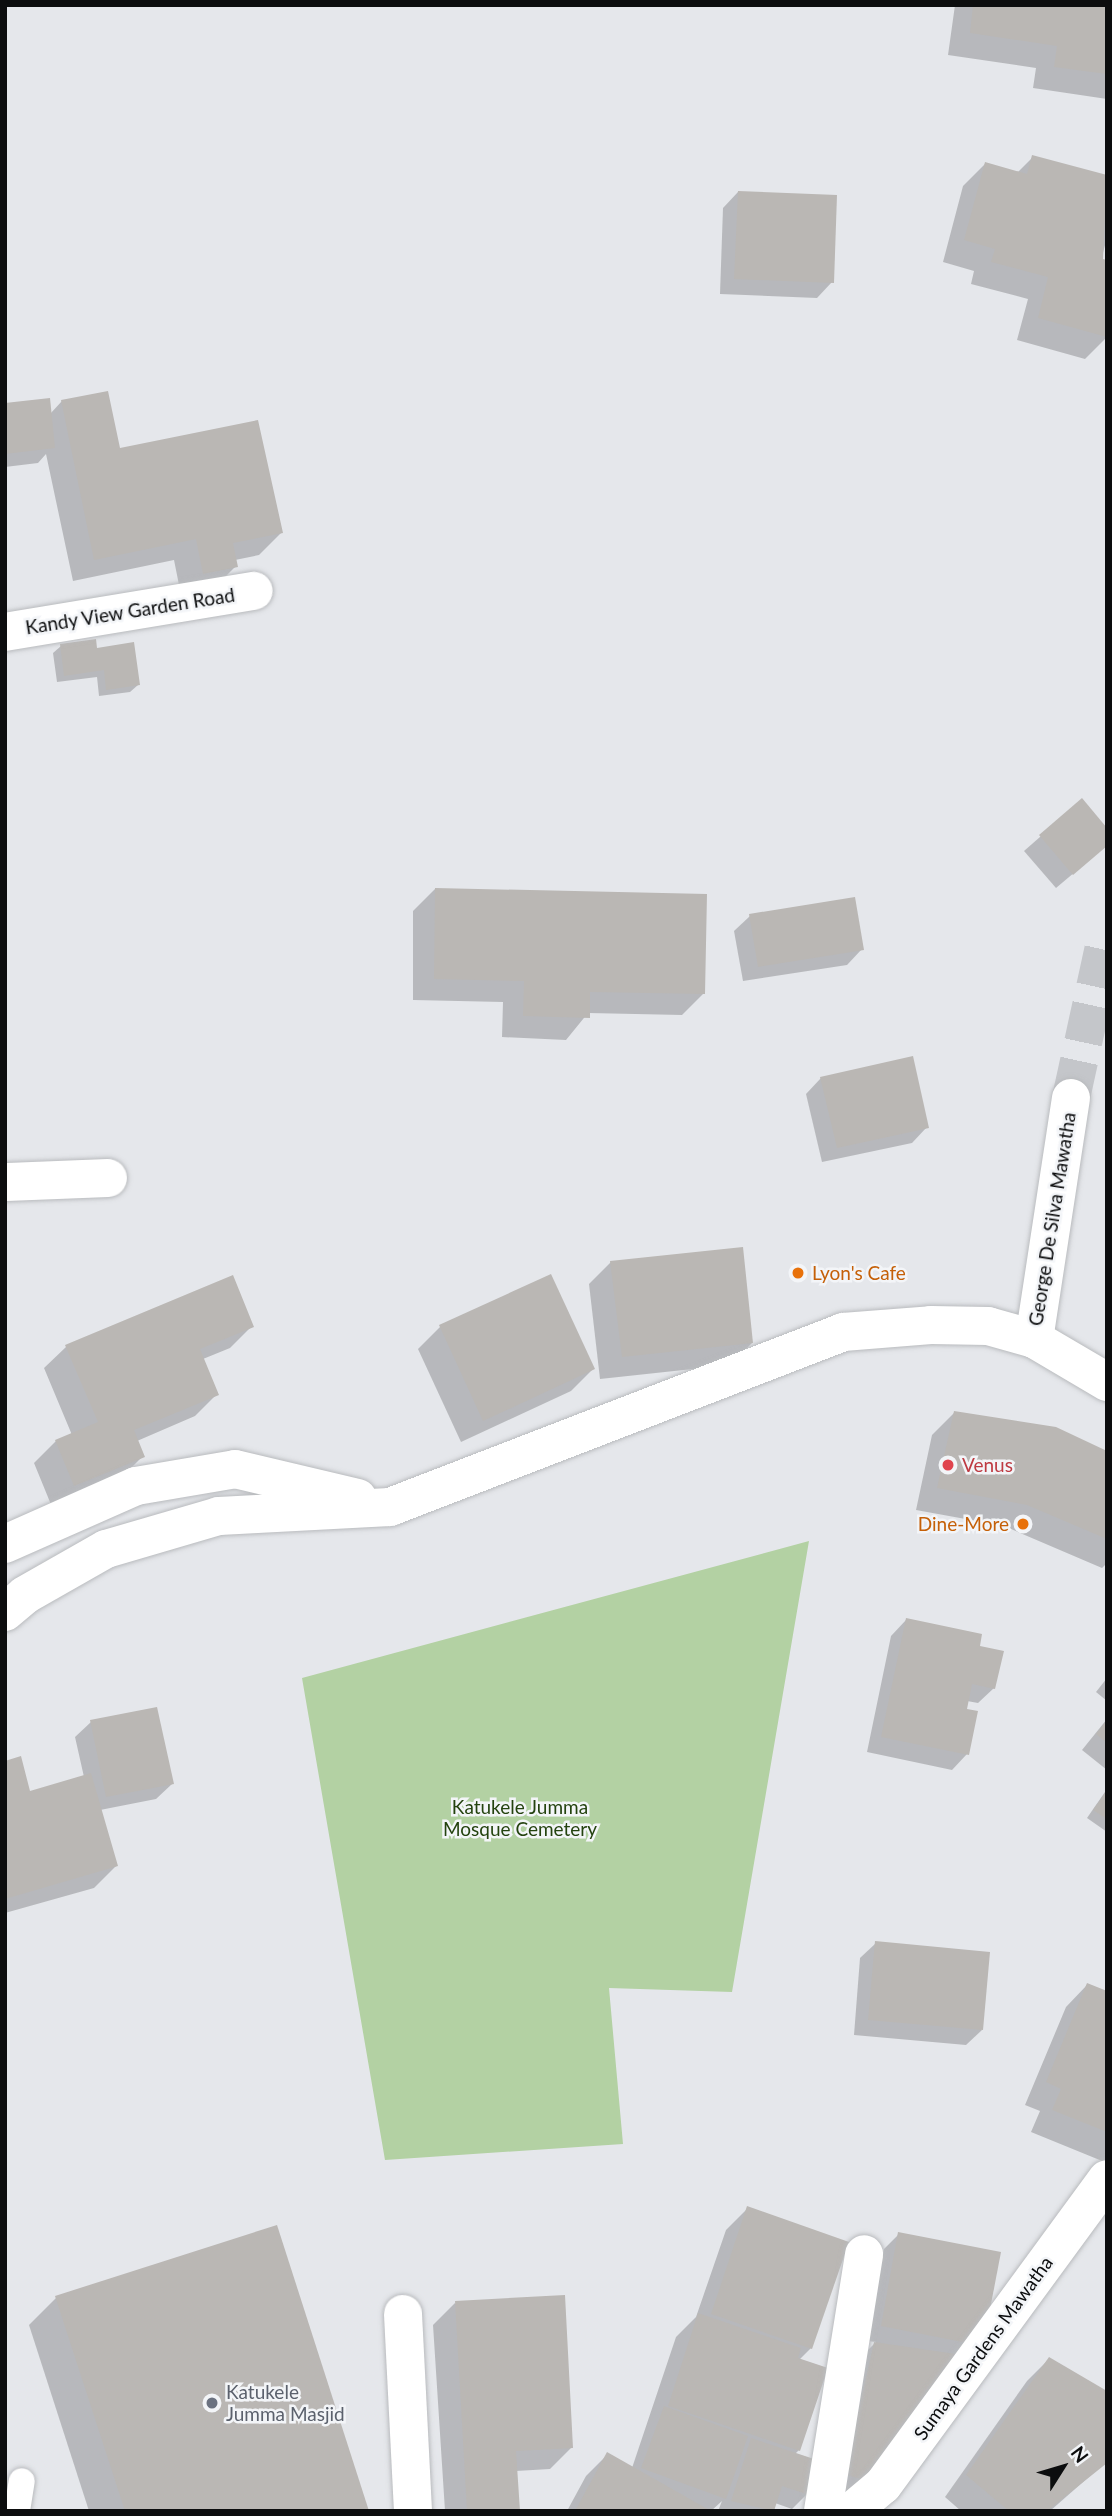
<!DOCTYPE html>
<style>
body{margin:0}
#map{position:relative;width:1112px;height:2516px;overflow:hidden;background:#e5e7eb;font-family:Lato,sans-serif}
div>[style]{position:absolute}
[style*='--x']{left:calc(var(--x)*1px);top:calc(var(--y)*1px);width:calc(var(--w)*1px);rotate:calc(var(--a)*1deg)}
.green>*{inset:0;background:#b3d1a3}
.shadow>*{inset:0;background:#0003}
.building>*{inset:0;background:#bab7b4}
.tertiary-tunnel>*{height:38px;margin-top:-19px;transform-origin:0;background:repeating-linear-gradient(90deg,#c4c6ca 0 38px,transparent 0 57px)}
.roads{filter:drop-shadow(0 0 2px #b9bbbe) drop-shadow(0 0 2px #b9bbbe)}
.service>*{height:26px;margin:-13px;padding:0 13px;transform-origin:13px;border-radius:13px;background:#fff}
.minor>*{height:38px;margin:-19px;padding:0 19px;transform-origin:19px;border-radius:19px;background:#fff}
.tertiary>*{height:38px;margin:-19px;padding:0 19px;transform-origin:19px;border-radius:19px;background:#fff}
.dots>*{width:19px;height:19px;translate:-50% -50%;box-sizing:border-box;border:4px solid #f3f5f8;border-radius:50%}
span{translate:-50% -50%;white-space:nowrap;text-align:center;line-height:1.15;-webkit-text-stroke:5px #f3f5f8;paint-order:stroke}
.street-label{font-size:19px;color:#0c0d0e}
.food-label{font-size:19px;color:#c56008}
.left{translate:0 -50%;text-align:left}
.right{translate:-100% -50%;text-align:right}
.health-label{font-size:19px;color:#be3a42}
.park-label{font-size:19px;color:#24430f}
.worship-label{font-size:19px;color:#5b616d}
.frame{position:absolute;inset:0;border:7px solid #0c0d0e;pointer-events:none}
.north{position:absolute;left:1028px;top:2432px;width:70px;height:70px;-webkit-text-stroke:5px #f3f5f8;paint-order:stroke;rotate:53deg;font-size:19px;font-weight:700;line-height:28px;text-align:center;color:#0c0d0e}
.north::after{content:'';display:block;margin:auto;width:24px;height:32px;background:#0c0d0e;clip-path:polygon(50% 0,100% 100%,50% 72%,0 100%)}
</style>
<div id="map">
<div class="green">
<div style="clip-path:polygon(809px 1541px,732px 1992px,609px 1988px,623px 2144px,385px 2160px,302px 1678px)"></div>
</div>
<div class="shadow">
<div style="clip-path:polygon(955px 5px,1107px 5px,1107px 99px,1033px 88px,1036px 68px,948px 55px)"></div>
<div style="clip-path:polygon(1033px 157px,1107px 177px,1107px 238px,1101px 260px,1107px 262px,1107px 337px,1085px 359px,1017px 340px,1028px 299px,971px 284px,974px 271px,943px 262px,963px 186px,985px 164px,1017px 173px)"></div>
<div style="clip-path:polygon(738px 192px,832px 282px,817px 298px,720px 294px,723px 208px)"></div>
<div style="clip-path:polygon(62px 401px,119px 450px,281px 533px,259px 555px,235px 560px,236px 566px,214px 588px,181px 595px,174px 560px,73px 581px,46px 454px,38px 463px,5px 467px,5px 405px,50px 414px)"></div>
<div style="clip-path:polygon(61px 646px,96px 650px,138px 685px,130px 692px,99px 696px,97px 677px,57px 682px,53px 653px)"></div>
<div style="clip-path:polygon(1081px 801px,1107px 845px,1056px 888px,1024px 851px)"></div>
<div style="clip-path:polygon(435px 889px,704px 993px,682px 1015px,588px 1013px,566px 1040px,502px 1037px,503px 1002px,413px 1000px,413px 911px)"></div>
<div style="clip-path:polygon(750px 916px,862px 949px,847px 965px,743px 981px,734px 931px)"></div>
<div style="clip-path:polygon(821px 1078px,927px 1127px,912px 1143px,822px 1162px,806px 1094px)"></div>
<div style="clip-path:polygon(611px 1262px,752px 1343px,730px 1365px,600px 1379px,589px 1284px)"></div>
<div style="clip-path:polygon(550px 1276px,593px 1369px,571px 1391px,461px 1442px,418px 1349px,440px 1327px)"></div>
<div style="clip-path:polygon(252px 1326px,230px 1348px,203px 1359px,217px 1394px,195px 1416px,137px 1441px,143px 1456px,121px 1478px,52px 1507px,34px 1463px,56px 1441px,72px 1435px,44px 1368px,66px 1347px)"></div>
<div style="clip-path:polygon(954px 1413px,1107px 1453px,1107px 1563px,1102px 1568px,1004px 1526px,916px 1510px,932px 1435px)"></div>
<div style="clip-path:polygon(906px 1620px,994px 1688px,978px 1703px,967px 1701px,967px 1754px,952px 1770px,867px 1752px,891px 1636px)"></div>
<div style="clip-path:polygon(1107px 1678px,1107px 1701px,1096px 1692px)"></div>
<div style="clip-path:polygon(1107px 1719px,1107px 1770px,1082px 1750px)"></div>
<div style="clip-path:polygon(91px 1722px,172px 1784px,156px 1799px,100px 1810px,116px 1866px,94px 1888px,5px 1913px,5px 1763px,29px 1793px,84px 1777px,75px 1737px)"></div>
<div style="clip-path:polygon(1107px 1789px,1107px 1832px,1087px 1818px)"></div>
<div style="clip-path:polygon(876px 1943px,982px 2030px,966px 2045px,854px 2035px,860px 1958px)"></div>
<div style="clip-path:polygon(1087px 1985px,1107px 1993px,1107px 2163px,1031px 2132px,1040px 2111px,1025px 2105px,1066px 2007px)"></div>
<div style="clip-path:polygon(748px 2208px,811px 2348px,799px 2360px,799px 2450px,795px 2454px,807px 2494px,792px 2509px,775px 2503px,773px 2511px,718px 2511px,722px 2501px,711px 2511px,567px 2511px,586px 2476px,608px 2454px,632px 2468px,676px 2337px,696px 2317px,726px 2230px)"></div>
<div style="clip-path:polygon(899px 2234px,982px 2345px,854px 2496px,830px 2489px,859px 2359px,876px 2342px,867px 2341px,884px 2249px)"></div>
<div style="clip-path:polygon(56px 2298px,367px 2511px,89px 2511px,29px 2325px)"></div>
<div style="clip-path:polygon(455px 2303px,572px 2447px,550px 2469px,516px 2471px,518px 2511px,445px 2511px,433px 2325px)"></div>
<div style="clip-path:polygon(1049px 2359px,1107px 2461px,1050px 2511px,961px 2511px,945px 2497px,1027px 2381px)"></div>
</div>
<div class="building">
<div style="clip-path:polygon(973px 5px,1107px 5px,1107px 74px,1054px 67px,1057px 46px,970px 33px)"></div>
<div style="clip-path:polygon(1032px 155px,1107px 175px,1103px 259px,1107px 260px,1107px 337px,1038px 318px,1048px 277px,991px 262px,995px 249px,964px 240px,985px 162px,1027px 174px)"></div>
<div style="clip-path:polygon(738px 191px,837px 195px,834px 283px,734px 279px)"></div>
<div style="clip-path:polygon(108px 391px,120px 448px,258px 420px,283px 533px,233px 543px,238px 567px,203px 574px,196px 539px,94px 560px,61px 400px)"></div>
<div style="clip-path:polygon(50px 398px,55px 448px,5px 454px,5px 403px)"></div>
<div style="clip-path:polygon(96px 639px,97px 648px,134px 642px,140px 685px,106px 690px,104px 670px,64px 676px,60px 644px)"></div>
<div style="clip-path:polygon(1082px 798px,1107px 828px,1107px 846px,1073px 875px,1039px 835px)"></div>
<div style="clip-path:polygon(435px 888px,707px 894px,705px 994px,590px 992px,590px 1018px,523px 1016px,524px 981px,434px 979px)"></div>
<div style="clip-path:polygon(855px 897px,864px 950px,758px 967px,749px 914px)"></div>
<div style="clip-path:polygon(913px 1056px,929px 1128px,837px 1148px,820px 1077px)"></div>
<div style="clip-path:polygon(743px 1247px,753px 1343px,622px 1357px,610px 1261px)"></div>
<div style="clip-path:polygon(551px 1274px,595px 1369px,483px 1421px,439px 1325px)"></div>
<div style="clip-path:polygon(233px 1275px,254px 1327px,200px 1349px,219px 1395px,134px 1430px,145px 1457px,74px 1486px,55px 1440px,98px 1422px,65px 1345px)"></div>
<div style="clip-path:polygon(954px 1411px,1056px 1427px,1107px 1451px,1107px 1539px,1027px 1505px,937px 1488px)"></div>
<div style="clip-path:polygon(906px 1618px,982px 1634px,980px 1646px,1004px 1651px,995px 1689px,972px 1684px,967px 1709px,978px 1711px,969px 1755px,881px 1737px)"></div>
<div style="clip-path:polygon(157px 1707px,174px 1784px,106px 1797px,90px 1720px)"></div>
<div style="clip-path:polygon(1107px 1720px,1107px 1743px,1096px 1734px)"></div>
<div style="clip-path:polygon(21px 1756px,30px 1791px,91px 1773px,118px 1866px,5px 1899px,5px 1761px)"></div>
<div style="clip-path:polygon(1107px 1790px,1107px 1819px,1093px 1810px)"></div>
<div style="clip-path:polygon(875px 1941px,990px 1952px,983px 2030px,868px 2020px)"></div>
<div style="clip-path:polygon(1087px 1983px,1107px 1991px,1107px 2132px,1052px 2110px,1061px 2089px,1046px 2082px)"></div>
<div style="clip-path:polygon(747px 2206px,849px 2242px,812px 2349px,711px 2314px)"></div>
<div style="clip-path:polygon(277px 2225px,369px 2511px,125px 2511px,55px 2296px)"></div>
<div style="clip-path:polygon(898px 2232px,1001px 2252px,983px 2346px,881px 2326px)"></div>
<div style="clip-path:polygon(565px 2295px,573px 2448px,516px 2451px,520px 2511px,467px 2511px,455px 2301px)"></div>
<div style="clip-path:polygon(698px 2313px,801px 2348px,798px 2358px,828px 2368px,800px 2451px,668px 2406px)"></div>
<div style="clip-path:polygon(874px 2342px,976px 2357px,871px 2482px,844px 2474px)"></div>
<div style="clip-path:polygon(1049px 2357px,1107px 2391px,1107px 2463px,1047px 2511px,1009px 2511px,966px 2475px)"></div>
<div style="clip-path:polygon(664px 2406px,748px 2436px,726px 2499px,641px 2468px)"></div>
<div style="clip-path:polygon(751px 2438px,820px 2461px,809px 2495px,782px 2486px,774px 2511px,731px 2501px)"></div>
<div style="clip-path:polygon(607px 2452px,711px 2511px,575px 2511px)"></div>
</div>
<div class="tertiary-tunnel">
<div style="--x:1071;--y:1098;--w:169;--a:-77.7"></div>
</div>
<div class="roads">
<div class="service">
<div style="--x:17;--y:2511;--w:30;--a:-81"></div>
</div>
<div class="minor">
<div style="--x:5;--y:632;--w:252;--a:-9.4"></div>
<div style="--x:5;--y:1182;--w:103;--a:-2.2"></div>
<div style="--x:403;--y:2314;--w:197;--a:87.1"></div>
<div style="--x:823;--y:2511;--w:260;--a:-80.9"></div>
<div style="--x:852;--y:2511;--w:40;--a:-40"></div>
<div style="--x:883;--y:2485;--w:379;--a:-53.8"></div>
</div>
<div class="tertiary">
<div style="--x:1071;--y:1098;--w:244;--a:98.7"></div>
<div style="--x:1034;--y:1339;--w:85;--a:30.5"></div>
<div style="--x:5;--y:1544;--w:143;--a:-23.9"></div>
<div style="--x:136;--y:1486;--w:100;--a:-9.7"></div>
<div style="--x:235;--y:1469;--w:126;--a:13.3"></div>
<div style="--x:5;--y:1612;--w:26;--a:-40"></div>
<div style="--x:25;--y:1595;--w:93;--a:-29.6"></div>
<div style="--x:106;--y:1549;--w:118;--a:-16.3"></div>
<div style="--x:219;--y:1516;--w:171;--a:-3"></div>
<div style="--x:390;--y:1507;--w:486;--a:-21.1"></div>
<div style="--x:843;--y:1332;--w:88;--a:-4.5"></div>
<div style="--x:931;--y:1325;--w:57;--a:1"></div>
<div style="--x:988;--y:1326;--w:48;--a:15.8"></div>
</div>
</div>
<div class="dots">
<div style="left:798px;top:1273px;background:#e8710a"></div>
<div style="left:948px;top:1465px;background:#e0444e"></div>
<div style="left:1023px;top:1524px;background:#e8710a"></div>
<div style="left:212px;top:2403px;background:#6b7280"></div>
</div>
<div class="street-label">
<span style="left:130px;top:611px;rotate:-9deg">Kandy View Garden Road</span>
<span style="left:1052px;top:1219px;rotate:-81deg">George De Silva Mawatha</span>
<span style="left:983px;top:2348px;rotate:-54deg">Sumaya Gardens Mawatha</span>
</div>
<div class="food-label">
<span class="left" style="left:812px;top:1273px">Lyon's Cafe</span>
<span class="right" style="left:1009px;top:1524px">Dine-More</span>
</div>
<div class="health-label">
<span class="left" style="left:962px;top:1465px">Venus</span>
</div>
<div class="park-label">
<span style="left:520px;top:1818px">Katukele Jumma<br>Mosque Cemetery</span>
</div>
<div class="worship-label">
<span class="left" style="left:226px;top:2403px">Katukele<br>Jumma Masjid</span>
</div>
<div class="frame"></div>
<div class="north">N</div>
</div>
